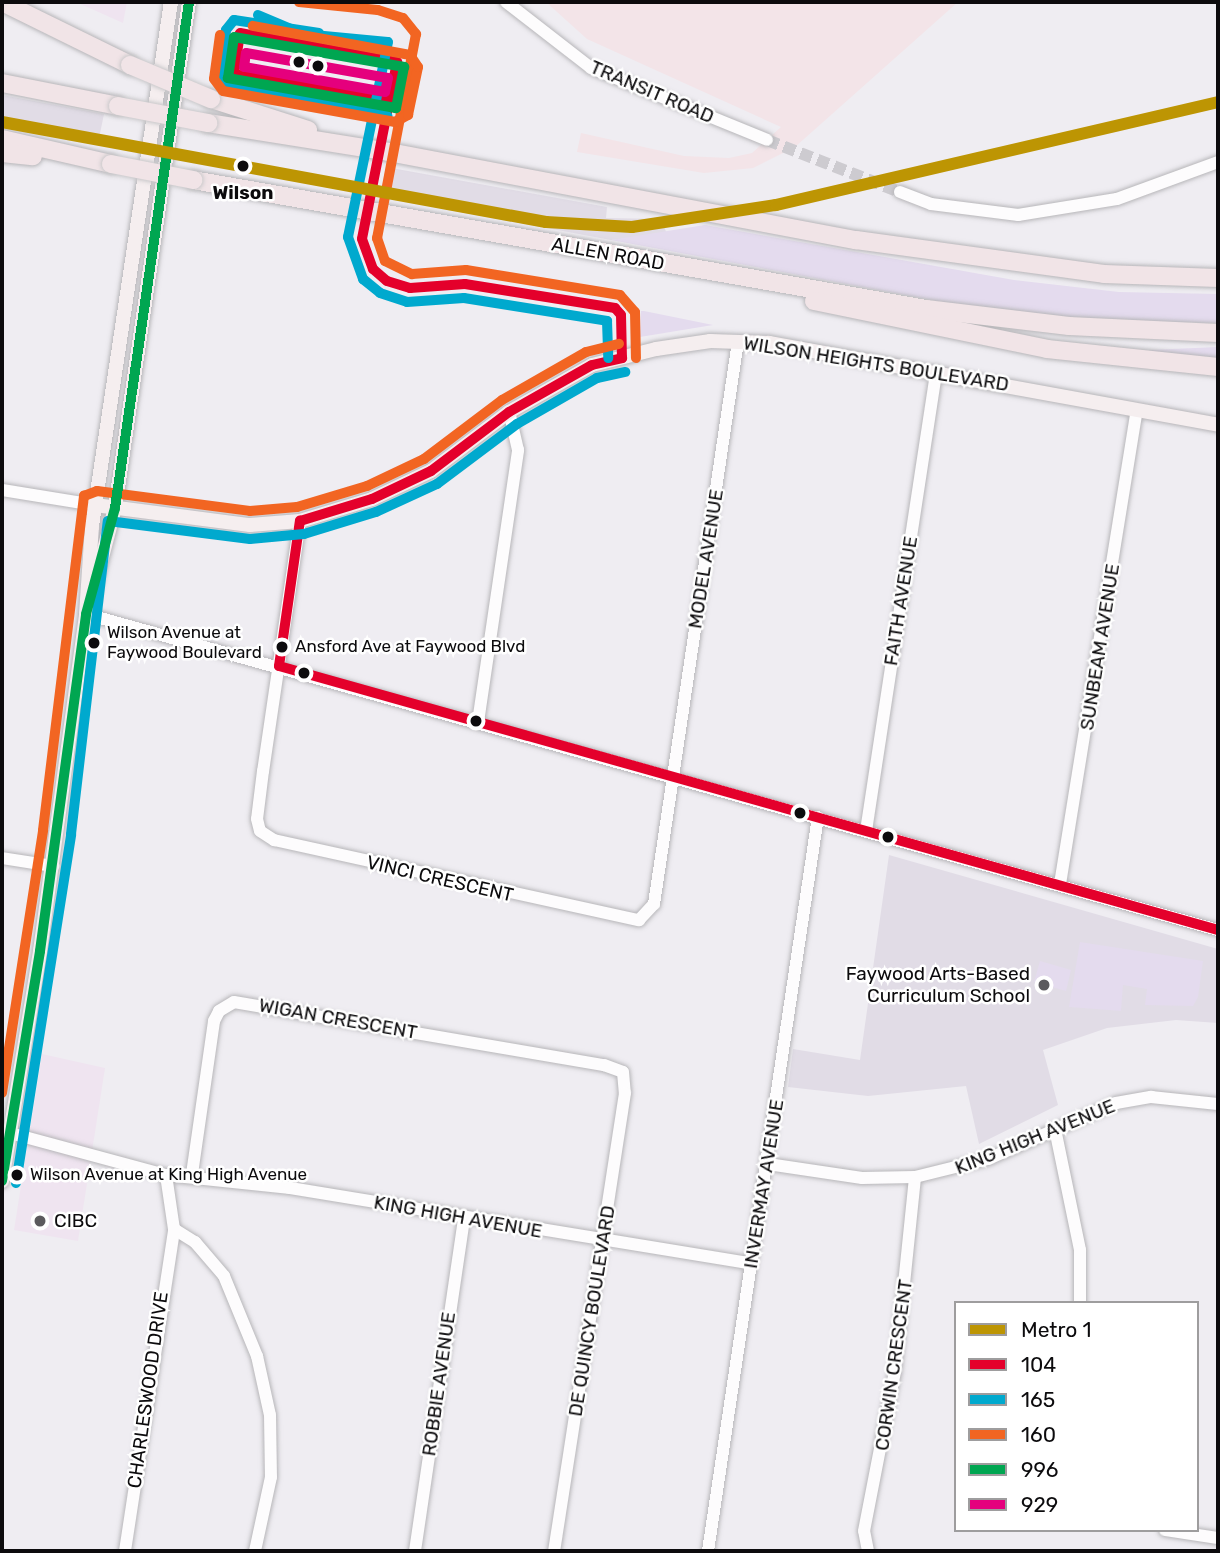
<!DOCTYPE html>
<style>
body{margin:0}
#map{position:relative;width:1220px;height:1553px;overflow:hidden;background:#efedf2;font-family:Rubik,sans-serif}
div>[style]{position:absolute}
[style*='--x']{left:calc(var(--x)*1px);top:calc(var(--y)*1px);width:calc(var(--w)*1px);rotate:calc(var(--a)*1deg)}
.commercial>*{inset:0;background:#efe4f0}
.industrial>*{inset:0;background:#f3e4e8}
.built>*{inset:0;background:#e1dce6}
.green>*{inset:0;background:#e4dbee}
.minor-tunnel>*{height:12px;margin-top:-6px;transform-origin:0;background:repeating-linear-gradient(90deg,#cdcbd0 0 12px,transparent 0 18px)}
.roads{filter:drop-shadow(0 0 2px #b7b6b9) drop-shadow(0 0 2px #b7b6b9)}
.minor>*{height:12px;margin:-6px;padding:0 6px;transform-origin:6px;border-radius:6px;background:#fdfcfd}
.major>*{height:14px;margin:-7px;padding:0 7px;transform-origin:7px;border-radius:7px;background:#f5eeef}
.highway>*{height:18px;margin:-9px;padding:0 9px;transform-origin:9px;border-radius:9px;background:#f1e4e7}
.bridges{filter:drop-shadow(0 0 2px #c9c8ca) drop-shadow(0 0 2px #c9c8ca)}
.highway-bridge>*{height:18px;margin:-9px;padding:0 9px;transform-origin:9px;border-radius:9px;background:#f1e4e7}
.bus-1>*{height:10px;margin:-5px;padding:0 5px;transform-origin:5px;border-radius:5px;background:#e4002b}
.bus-2>*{height:10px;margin:-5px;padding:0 5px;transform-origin:5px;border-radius:5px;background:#00a9ce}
.bus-3>*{height:10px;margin:-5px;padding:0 5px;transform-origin:5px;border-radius:5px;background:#f26522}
.bus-4>*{height:10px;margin:-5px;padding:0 5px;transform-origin:5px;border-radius:5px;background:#00a651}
.bus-5>*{height:10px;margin:-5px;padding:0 5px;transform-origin:5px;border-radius:5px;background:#e5007d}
.metro-1>*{height:12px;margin:-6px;padding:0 6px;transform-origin:6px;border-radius:6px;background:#bd9503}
.dots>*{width:19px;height:19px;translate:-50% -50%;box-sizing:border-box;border:4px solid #fff;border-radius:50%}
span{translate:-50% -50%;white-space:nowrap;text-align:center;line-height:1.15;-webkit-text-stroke:5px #fff;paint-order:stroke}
.bus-label{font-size:17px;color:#0c0b0d}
.left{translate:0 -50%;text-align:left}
.street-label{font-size:19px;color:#0c0b0d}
.stop-label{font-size:19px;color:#0c0b0d;font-weight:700}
.poi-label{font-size:19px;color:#0c0b0d}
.right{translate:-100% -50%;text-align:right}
.frame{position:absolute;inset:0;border:4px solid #0c0b0d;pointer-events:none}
.legend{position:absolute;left:954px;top:1301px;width:245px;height:231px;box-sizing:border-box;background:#fff;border:2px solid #9e9d9e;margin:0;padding:9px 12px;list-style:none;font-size:21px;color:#0c0b0d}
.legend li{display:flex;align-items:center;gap:14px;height:35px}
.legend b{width:35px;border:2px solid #9e9d9e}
</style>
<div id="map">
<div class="commercial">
<div style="clip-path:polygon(76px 2px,127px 2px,123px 23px)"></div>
<div style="clip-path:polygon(42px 1054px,105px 1068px,78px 1241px,14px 1230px)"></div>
</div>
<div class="industrial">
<div style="clip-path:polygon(546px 2px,958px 2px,795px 147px,753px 168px,704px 173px,577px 152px,581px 133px,684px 156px,729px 158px,752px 153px,781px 127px,587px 39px)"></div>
</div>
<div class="built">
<div style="clip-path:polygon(2px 95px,104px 114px,98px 143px,2px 127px)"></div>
<div style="clip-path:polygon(386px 167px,607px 207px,606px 218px,661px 219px,667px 234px,611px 240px,380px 197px)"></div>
<div style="clip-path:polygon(889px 855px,1218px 949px,1218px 1023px,1176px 1020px,1107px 1028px,1043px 1050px,1058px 1105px,979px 1144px,966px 1086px,868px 1096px,788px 1087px,793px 1049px,860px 1060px)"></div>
</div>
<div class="green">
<div style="clip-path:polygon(705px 225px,1014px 280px,1119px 292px,1218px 294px,1218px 323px,1096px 321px,959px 305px,611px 240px)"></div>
<div style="clip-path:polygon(641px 311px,644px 311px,713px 325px,640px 337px)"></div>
<div style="clip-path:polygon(1218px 347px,1218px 360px,1151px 356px,1149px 350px)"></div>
<div style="clip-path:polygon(1080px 942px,1203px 961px,1198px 997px,1193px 1006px,1145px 1005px,1147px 989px,1123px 985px,1121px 1011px,1069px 1007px)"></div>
<div style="clip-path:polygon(1040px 961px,1071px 970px,1066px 991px,1034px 982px)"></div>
</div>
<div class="minor-tunnel">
<div style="--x:767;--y:140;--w:143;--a:21.4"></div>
</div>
<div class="roads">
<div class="minor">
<div style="--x:506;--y:2;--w:108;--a:37.8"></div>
<div style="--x:591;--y:68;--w:190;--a:22.2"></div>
<div style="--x:900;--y:192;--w:33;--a:21"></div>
<div style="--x:931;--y:204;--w:88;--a:7.2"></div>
<div style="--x:1018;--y:215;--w:100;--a:-9.2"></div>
<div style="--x:1117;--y:199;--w:108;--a:-20.1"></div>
<div style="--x:2;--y:490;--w:94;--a:9.2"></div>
<div style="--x:300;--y:521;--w:253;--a:98.4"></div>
<div style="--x:263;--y:771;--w:48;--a:97.1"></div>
<div style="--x:257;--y:819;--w:12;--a:76"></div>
<div style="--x:260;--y:831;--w:17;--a:33"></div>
<div style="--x:274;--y:840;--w:374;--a:12.4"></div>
<div style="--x:639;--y:920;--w:22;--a:-47"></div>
<div style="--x:654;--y:904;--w:569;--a:-81.51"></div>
<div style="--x:86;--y:614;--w:1175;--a:15.6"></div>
<div style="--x:478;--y:722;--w:275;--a:-81.6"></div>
<div style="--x:518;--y:450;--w:39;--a:-103"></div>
<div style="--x:866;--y:831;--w:465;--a:-81.3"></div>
<div style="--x:2;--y:858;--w:52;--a:8.9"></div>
<div style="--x:1060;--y:884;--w:480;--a:-80.8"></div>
<div style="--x:1055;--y:1129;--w:124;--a:78.3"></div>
<div style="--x:1080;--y:1250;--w:53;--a:90"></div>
<div style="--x:10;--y:1133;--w:162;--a:15.1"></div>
<div style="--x:166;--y:1175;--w:125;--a:6"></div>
<div style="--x:290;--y:1188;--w:466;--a:9.3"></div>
<div style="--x:768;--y:1164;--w:95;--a:8.5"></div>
<div style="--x:862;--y:1178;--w:53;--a:-1.1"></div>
<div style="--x:915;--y:1177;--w:75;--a:-13.9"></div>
<div style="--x:988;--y:1159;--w:140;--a:-23.6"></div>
<div style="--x:1116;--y:1103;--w:36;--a:-10"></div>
<div style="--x:1151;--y:1097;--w:67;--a:6"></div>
<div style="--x:192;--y:1174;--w:155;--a:-81.8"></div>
<div style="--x:214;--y:1021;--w:11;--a:-63"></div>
<div style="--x:219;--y:1011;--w:17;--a:-31"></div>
<div style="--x:234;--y:1002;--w:375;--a:9.7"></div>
<div style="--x:604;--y:1065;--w:20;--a:20"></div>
<div style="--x:623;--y:1072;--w:21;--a:85"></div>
<div style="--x:625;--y:1093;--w:463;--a:98.8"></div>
<div style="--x:166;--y:1175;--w:55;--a:81.6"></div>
<div style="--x:174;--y:1229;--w:25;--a:32"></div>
<div style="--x:195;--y:1242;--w:45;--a:49.5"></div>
<div style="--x:224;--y:1276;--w:87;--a:67.6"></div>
<div style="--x:257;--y:1356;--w:60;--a:77.6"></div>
<div style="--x:270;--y:1415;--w:62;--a:89.1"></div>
<div style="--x:271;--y:1477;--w:76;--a:102.2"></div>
<div style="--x:1165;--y:1530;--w:54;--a:8.6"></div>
<div style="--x:125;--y:1551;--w:326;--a:-81.3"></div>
<div style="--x:415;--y:1551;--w:337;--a:-81.6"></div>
<div style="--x:708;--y:1551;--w:742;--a:-81.48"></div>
<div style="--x:868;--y:1551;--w:20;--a:-101"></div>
<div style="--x:864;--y:1531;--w:163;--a:-79"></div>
<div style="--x:895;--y:1371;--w:195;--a:-84.1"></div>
</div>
<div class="major">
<div style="--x:95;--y:505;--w:156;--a:7.4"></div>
<div style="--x:250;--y:525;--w:50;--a:-4.6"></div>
<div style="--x:300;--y:521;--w:75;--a:-17"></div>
<div style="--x:372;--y:499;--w:65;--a:-25.4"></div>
<div style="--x:431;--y:471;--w:98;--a:-37.1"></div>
<div style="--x:509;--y:412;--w:95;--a:-29.5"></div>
<div style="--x:592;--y:365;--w:66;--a:-14"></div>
<div style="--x:656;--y:349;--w:55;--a:-8.4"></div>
<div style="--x:710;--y:341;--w:59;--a:1.9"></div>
<div style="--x:769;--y:343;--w:456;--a:10.3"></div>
<div style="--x:90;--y:603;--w:98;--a:-75.3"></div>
<div style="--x:115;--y:508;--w:511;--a:-81.68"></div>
<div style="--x:2;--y:1181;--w:233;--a:-80.6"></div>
<div style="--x:40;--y:951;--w:340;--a:-82.2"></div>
<div style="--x:86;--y:614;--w:88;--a:-86.1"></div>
<div style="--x:92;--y:526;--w:530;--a:-81.43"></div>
</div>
<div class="highway">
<div style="--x:2;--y:2;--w:143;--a:26.2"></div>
<div style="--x:2;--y:83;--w:118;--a:11.2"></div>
<div style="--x:211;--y:99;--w:102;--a:17.7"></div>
<div style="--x:208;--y:123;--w:183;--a:9.1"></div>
<div style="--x:389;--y:152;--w:475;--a:10.7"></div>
<div style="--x:856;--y:240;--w:250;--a:7.8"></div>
<div style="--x:1104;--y:274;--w:114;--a:2"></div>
<div style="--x:2;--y:139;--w:112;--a:12.9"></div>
<div style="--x:2;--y:153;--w:31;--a:6"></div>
<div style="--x:193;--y:180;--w:744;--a:9.98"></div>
<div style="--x:926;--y:309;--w:144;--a:6.8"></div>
<div style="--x:1069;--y:326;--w:149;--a:2.7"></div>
<div style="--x:814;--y:301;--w:238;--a:11.6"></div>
<div style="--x:1047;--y:349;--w:172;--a:6"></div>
</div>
</div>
<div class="bridges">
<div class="highway-bridge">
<div style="--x:130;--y:65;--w:88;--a:22.8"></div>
<div style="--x:118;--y:106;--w:92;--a:10.7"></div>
<div style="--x:111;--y:164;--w:84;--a:11"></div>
</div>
</div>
<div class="bus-1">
<div style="--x:397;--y:62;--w:180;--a:101.2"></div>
<div style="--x:362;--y:239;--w:32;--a:70"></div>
<div style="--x:373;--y:269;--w:18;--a:41"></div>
<div style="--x:387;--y:281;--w:24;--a:17"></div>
<div style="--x:410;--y:288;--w:55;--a:-4.2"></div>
<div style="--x:465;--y:284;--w:152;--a:9.1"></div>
<div style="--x:615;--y:308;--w:9;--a:49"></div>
<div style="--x:621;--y:315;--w:43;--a:88.7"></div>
<div style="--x:389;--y:102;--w:158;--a:-169.8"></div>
<div style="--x:234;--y:74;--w:41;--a:-81.7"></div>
<div style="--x:240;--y:33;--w:160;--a:10.5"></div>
<div style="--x:300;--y:521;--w:75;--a:-17"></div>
<div style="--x:372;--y:499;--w:65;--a:-25.4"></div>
<div style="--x:431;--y:471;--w:98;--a:-37.1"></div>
<div style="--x:509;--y:412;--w:95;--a:-29.5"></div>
<div style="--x:592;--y:365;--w:31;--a:-13"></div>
<div style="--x:279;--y:666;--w:975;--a:15.7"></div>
<div style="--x:279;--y:666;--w:147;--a:-81.8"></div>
</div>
<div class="bus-2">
<div style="--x:258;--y:15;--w:49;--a:22.9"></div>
<div style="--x:303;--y:34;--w:85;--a:5.4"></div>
<div style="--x:388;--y:42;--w:199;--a:101.6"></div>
<div style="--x:348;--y:237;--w:45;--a:70.3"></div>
<div style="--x:363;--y:279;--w:22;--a:39"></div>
<div style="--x:380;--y:293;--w:28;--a:18"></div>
<div style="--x:407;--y:302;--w:57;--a:-4"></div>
<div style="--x:464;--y:298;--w:145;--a:9.1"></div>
<div style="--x:607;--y:321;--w:37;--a:88"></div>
<div style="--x:319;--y:33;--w:86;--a:-171.3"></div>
<div style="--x:234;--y:20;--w:13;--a:129"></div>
<div style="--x:226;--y:30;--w:50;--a:95.7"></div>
<div style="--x:221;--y:80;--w:14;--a:36"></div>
<div style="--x:232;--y:88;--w:158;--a:10.2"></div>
<div style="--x:16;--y:1183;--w:353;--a:-81"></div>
<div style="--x:71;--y:834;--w:315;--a:-83.3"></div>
<div style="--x:108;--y:521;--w:143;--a:7.2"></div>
<div style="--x:250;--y:539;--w:54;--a:-5.3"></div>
<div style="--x:304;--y:534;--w:75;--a:-17"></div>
<div style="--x:376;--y:512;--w:67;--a:-24.7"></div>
<div style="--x:437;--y:484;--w:100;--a:-36.9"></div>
<div style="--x:517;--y:424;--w:92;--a:-29.9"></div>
<div style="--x:597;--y:378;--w:29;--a:-12"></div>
</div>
<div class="bus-3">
<div style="--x:299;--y:2;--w:79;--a:5.8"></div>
<div style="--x:378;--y:10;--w:26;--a:18"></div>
<div style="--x:403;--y:18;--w:21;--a:51"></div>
<div style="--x:416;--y:34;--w:208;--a:100.8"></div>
<div style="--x:377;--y:238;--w:24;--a:71"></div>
<div style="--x:385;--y:261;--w:30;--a:26"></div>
<div style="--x:412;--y:274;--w:54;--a:-4.2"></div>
<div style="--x:466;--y:270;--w:156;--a:9.2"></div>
<div style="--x:620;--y:295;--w:23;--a:49"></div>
<div style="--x:635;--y:312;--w:46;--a:88.8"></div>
<div style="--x:220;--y:35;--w:44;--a:97.8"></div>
<div style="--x:214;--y:79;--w:15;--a:53"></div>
<div style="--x:223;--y:91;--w:175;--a:10.2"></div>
<div style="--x:395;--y:122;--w:15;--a:-28"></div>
<div style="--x:408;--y:115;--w:49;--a:-78.2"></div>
<div style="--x:418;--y:67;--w:14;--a:-124"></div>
<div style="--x:410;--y:55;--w:160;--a:-169.5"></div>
<div style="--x:2;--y:1093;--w:266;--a:-81.1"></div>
<div style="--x:43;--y:830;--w:337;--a:-83"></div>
<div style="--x:84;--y:496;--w:14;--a:-21"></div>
<div style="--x:97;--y:491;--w:154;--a:7.4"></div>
<div style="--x:250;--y:511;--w:47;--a:-4.9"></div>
<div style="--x:297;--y:507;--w:73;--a:-16.7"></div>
<div style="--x:367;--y:486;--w:63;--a:-25.3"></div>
<div style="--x:424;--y:459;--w:98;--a:-37.1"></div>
<div style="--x:502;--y:400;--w:97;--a:-29.7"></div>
<div style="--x:586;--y:352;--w:34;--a:-14"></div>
</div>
<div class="bus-4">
<div style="--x:234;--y:37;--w:173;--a:10"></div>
<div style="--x:404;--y:67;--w:42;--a:101"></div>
<div style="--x:396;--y:108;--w:171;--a:-169.9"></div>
<div style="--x:228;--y:78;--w:41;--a:-81.7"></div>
<div style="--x:2;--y:1181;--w:233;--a:-80.6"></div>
<div style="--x:40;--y:951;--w:340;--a:-82.2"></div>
<div style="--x:86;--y:614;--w:110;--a:-74.7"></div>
<div style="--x:115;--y:508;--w:511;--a:-81.68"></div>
</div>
<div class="bus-5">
<div style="--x:246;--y:53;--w:144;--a:10"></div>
<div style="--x:388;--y:78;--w:14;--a:102"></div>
<div style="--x:385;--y:92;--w:143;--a:-169.9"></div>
<div style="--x:244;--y:67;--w:14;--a:-82"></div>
</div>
<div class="metro-1">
<div style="--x:2;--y:122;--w:553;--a:10.42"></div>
<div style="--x:546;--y:222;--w:86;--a:3.3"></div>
<div style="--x:632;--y:227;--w:146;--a:-8.7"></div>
<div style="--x:776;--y:205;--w:454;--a:-13.1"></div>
</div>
<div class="dots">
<div style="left:299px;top:62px;background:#0c0b0d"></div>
<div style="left:318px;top:66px;background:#0c0b0d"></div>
<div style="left:243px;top:166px;background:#0c0b0d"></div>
<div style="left:94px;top:643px;background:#0c0b0d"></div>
<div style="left:282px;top:647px;background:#0c0b0d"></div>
<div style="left:304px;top:673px;background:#0c0b0d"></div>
<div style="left:476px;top:721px;background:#0c0b0d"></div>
<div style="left:800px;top:813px;background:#0c0b0d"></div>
<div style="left:888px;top:837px;background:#0c0b0d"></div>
<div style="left:1044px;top:985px;background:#5b5a5d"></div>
<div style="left:17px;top:1175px;background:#0c0b0d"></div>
<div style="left:40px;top:1221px;background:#5b5a5d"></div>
</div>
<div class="bus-label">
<span class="left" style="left:107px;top:643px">Wilson Avenue at<br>Faywood Boulevard</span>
<span class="left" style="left:295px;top:647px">Ansford Ave at Faywood Blvd</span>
<span class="left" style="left:30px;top:1175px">Wilson Avenue at King High Avenue</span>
</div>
<div class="street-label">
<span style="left:652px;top:92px;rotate:23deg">TRANSIT ROAD</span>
<span style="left:608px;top:254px;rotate:10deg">ALLEN ROAD</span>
<span style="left:876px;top:364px;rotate:9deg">WILSON HEIGHTS BOULEVARD</span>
<span style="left:706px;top:559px;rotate:-81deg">MODEL AVENUE</span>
<span style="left:901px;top:601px;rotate:-81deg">FAITH AVENUE</span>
<span style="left:1100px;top:647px;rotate:-81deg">SUNBEAM AVENUE</span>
<span style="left:440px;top:879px;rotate:13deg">VINCI CRESCENT</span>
<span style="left:338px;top:1019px;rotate:10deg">WIGAN CRESCENT</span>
<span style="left:1035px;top:1137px;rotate:-22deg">KING HIGH AVENUE</span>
<span style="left:764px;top:1184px;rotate:-81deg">INVERMAY AVENUE</span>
<span style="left:458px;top:1217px;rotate:10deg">KING HIGH AVENUE</span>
<span style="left:592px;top:1311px;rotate:-81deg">DE QUINCY BOULEVARD</span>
<span style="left:894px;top:1365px;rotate:-82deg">CORWIN CRESCENT</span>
<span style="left:439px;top:1384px;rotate:-82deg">ROBBIE AVENUE</span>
<span style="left:148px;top:1390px;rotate:-82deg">CHARLESWOOD DRIVE</span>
</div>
<div class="stop-label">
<span style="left:243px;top:193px">Wilson</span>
</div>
<div class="poi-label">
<span class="right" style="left:1030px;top:985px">Faywood Arts-Based<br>Curriculum School</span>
<span class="left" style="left:54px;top:1221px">CIBC</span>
</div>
<div class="frame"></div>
<ul class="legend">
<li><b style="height:9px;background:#bd9503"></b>Metro 1</li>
<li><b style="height:9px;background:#e4002b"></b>104</li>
<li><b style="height:9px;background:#00a9ce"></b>165</li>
<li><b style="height:9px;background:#f26522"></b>160</li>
<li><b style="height:9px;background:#00a651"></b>996</li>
<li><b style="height:9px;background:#e5007d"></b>929</li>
</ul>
</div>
